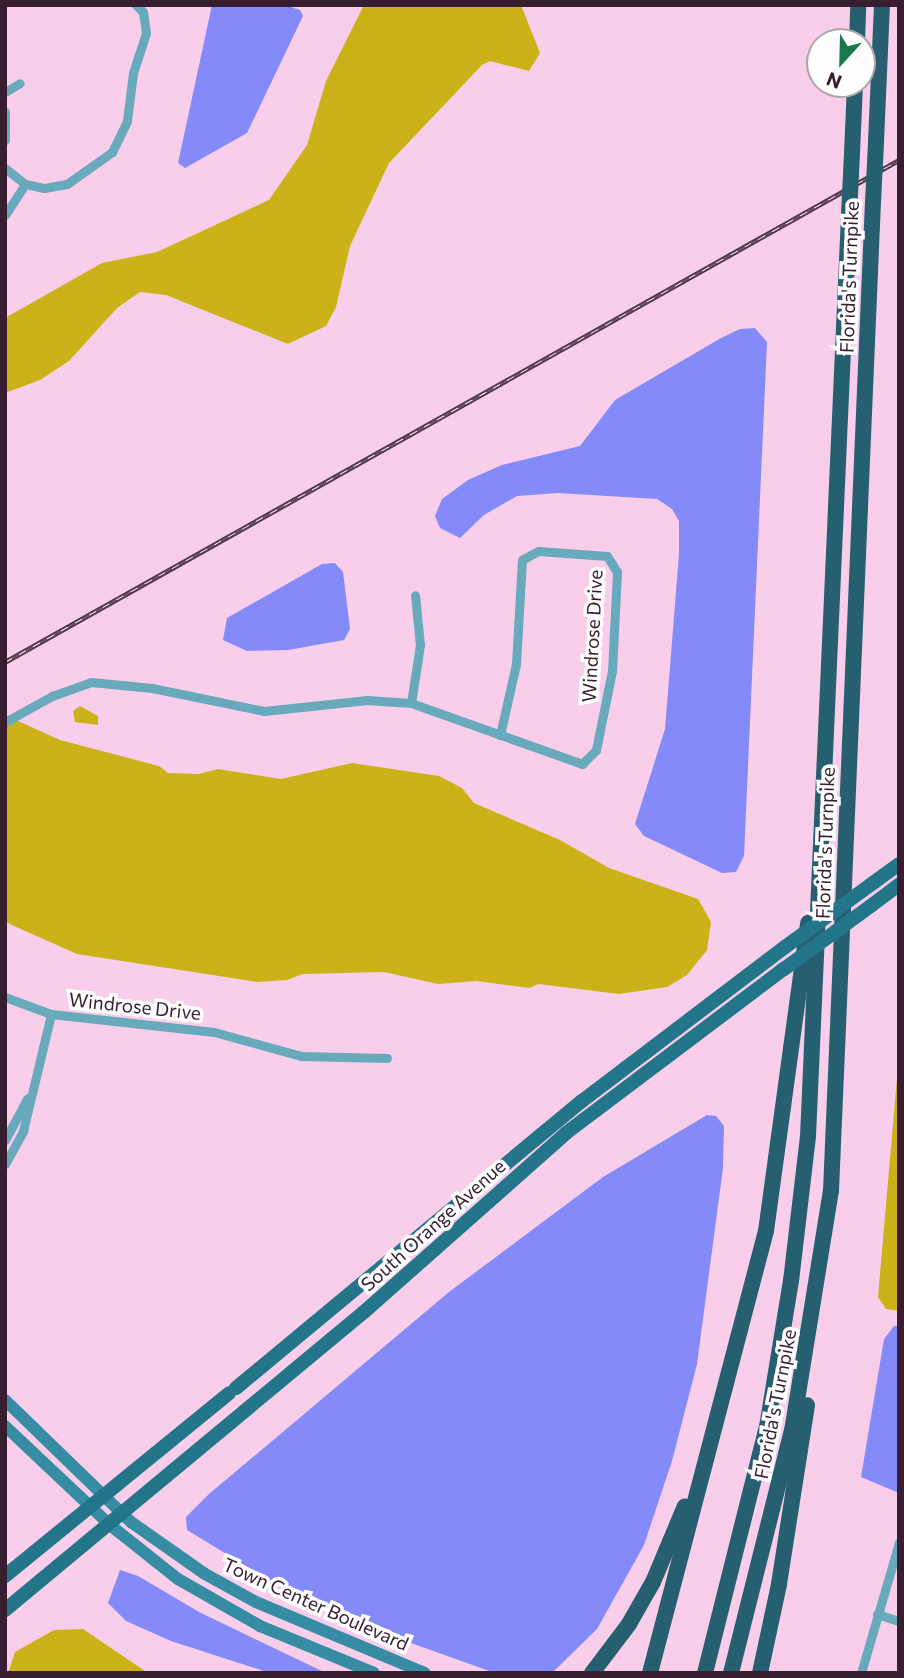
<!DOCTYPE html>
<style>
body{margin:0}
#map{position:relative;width:904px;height:1678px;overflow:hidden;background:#f8ceea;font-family:Commissioner,sans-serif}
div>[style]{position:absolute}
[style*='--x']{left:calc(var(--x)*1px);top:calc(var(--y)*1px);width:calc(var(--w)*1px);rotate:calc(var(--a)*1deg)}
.green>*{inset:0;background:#cbb218}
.water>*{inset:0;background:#848bf9}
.minor>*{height:9px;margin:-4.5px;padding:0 4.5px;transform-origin:4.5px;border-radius:4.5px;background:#68a9bc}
.secondary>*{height:12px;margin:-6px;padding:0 6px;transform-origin:6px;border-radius:6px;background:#368ca3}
.primary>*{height:14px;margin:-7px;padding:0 7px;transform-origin:7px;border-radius:7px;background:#23758a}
.motorway>*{height:16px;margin:-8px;padding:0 8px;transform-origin:8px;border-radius:8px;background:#266070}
.rail>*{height:5px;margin-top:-2.5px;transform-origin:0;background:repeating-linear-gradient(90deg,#fefefe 0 8px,#54394c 0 16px);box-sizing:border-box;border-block:2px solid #54394c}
.primary-bridge>*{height:14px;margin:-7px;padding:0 7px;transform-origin:7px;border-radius:7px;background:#23758a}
.motorway-bridge>*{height:16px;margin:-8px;padding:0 8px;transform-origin:8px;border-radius:8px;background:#266070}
span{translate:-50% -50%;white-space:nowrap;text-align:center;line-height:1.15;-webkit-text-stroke:7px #fefefe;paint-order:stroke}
.street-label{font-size:19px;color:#361d2f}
.frame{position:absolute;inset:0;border:7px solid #361d2f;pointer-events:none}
.north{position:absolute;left:806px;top:28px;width:70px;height:70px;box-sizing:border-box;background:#fefefe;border:2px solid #aea4ab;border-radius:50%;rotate:202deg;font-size:19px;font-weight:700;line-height:28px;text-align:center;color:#361d2f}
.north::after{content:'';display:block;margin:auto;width:24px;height:32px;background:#1b784e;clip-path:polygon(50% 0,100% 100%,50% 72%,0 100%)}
</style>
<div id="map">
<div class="green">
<div style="clip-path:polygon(364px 5px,521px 5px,540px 53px,529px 71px,490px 61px,482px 65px,389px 163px,350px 246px,336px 307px,326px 326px,288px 344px,166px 295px,140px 292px,117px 308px,69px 361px,40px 380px,5px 393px,5px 318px,102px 263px,157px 252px,269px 200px,307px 145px,326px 81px)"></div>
<div style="clip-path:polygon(80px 706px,98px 716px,98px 725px,75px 722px,73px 711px)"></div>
<div style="clip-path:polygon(5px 715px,60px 740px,159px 766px,168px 773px,199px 774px,218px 769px,281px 779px,352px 763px,439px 776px,462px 788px,474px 803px,560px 840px,609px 868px,698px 899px,711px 922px,707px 950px,687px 975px,667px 987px,619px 994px,538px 984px,530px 988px,476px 981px,438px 984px,384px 972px,303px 974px,287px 980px,257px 982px,77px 954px,5px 922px)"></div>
<div style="clip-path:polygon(899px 1055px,899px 1311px,886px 1309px,878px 1297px)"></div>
<div style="clip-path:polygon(83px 1629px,148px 1673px,8px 1673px,15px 1652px,54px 1630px)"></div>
</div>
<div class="water">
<div style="clip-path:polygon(212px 5px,285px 5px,300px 10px,303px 16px,247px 133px,185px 168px,178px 163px)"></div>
<div style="clip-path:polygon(755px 328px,767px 342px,744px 856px,736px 872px,722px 873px,644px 836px,635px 824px,665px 729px,679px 554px,679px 521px,672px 509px,657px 499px,558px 493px,517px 496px,484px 515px,460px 538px,440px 528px,435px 516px,442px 499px,468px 480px,502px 465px,580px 446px,615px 400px,721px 338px,740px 329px)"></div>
<div style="clip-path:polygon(335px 563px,343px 572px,350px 629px,344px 640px,288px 650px,247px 651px,223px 640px,227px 618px,322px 564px)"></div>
<div style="clip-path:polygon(707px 1115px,716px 1116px,724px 1126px,723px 1168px,697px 1364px,672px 1461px,644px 1545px,597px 1629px,552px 1673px,495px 1673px,394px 1637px,271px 1581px,187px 1530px,186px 1517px,209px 1494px,449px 1292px,603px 1177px)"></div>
<div style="clip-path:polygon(894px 1326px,899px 1326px,899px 1493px,861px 1477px,884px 1339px)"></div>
<div style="clip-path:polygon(120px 1570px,138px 1576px,199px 1612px,326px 1673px,270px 1673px,171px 1641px,126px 1621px,108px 1603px)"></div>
</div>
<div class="minor">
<div style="--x:5;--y:92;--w:17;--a:-31"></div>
<div style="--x:5;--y:112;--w:28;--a:90"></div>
<div style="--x:5;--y:168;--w:26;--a:39"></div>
<div style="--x:25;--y:184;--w:19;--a:12"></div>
<div style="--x:44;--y:188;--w:23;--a:-10"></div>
<div style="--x:67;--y:184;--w:55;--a:-35.4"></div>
<div style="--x:112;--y:152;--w:34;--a:-64"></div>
<div style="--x:127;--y:121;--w:48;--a:-82.9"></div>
<div style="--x:133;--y:73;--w:42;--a:-72"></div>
<div style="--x:146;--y:33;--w:21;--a:-98"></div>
<div style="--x:143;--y:12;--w:10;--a:-135"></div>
<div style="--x:5;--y:215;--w:37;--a:-57"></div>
<div style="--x:411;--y:703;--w:59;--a:-81.2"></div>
<div style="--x:420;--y:645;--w:50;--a:-95.7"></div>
<div style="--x:5;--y:722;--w:54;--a:-29"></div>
<div style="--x:52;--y:696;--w:41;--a:-19.7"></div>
<div style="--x:91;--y:682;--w:61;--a:5.6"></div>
<div style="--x:152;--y:688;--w:114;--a:11.6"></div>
<div style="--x:264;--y:711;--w:104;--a:-6.1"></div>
<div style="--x:367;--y:700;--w:44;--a:3.9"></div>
<div style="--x:411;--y:703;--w:182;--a:19.6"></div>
<div style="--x:582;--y:764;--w:20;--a:-45"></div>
<div style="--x:596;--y:750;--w:81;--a:-78.6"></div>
<div style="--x:612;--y:671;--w:99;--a:-87.1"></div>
<div style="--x:617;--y:572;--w:19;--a:-122"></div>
<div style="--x:607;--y:556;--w:69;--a:-175.9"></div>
<div style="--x:538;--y:551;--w:18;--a:151"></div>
<div style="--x:522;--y:560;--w:104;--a:93.3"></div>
<div style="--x:516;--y:664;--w:73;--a:102.7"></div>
<div style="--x:5;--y:997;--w:49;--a:20.3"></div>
<div style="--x:51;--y:1014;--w:164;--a:6.3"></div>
<div style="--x:214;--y:1032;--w:90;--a:15.4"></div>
<div style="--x:301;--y:1056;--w:86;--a:1.3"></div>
<div style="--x:5;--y:1140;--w:47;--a:-61.8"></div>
<div style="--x:5;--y:1164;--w:38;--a:-61"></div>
<div style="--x:23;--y:1131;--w:120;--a:-76.5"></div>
<div style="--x:877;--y:1614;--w:23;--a:18"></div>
<div style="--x:861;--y:1673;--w:136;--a:-73.8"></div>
</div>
<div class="secondary">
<div style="--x:5;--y:1400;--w:175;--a:44.1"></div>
<div style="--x:131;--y:1522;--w:90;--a:35.1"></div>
<div style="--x:205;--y:1574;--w:58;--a:28.8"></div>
<div style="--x:256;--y:1602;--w:183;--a:22.8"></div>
<div style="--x:5;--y:1426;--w:144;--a:43.3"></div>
<div style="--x:110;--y:1525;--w:87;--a:38.5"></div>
<div style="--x:178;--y:1579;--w:95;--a:29.8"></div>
<div style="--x:260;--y:1626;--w:123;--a:22.4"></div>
</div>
<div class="primary">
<div style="--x:873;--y:883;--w:32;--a:-36"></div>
<div style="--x:872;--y:905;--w:34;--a:-37"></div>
<div style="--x:236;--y:1388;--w:450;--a:-39.7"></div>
<div style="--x:582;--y:1101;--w:255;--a:-37.2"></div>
<div style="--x:5;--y:1576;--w:289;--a:-39.2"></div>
<div style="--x:5;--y:1610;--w:467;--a:-39.7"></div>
<div style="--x:364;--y:1312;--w:270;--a:-41.5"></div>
<div style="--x:566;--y:1133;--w:273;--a:-37"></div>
</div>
<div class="motorway">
<div style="--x:857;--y:42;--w:37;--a:-88"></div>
<div style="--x:876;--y:142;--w:137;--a:-87.5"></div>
<div style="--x:852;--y:153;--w:69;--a:-87.5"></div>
<div style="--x:592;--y:1673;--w:61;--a:-52.9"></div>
<div style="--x:629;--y:1624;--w:48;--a:-60.3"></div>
<div style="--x:653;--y:1582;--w:82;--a:-67.2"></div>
<div style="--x:650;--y:1673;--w:457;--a:-75.3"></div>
<div style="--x:766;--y:1231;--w:311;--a:-82.2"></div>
<div style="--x:705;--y:1673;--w:254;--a:-75.9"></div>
<div style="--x:767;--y:1427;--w:148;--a:-80.7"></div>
<div style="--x:791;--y:1281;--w:146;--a:-83.3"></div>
<div style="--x:808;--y:1136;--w:922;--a:-87.45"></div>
<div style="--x:731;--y:1673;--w:250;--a:-75.9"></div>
<div style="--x:792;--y:1431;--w:243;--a:-80.8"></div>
<div style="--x:831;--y:1191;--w:990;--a:-87.57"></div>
<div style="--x:760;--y:1673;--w:91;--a:-77.9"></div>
<div style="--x:779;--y:1584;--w:181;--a:-81.1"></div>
</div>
<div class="rail">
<div style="--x:5;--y:662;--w:1025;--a:-29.32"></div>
</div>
<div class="primary-bridge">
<div style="--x:785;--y:947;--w:109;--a:-36"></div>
<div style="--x:784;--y:969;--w:109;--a:-36"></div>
</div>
<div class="motorway-bridge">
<div style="--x:873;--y:202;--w:60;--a:-87.1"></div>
<div style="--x:849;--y:215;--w:62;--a:-87.2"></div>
</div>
<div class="street-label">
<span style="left:849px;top:277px;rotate:-88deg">Florida's Turnpike</span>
<span style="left:592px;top:636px;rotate:-87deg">Windrose Drive</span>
<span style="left:825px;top:843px;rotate:-88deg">Florida's Turnpike</span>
<span style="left:135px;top:1006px;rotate:6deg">Windrose Drive</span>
<span style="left:433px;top:1225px;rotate:-42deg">South Orange Avenue</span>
<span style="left:775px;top:1404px;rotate:-79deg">Florida's Turnpike</span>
<span style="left:316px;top:1604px;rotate:24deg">Town Center Boulevard</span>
</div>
<div class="frame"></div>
<div class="north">N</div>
</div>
